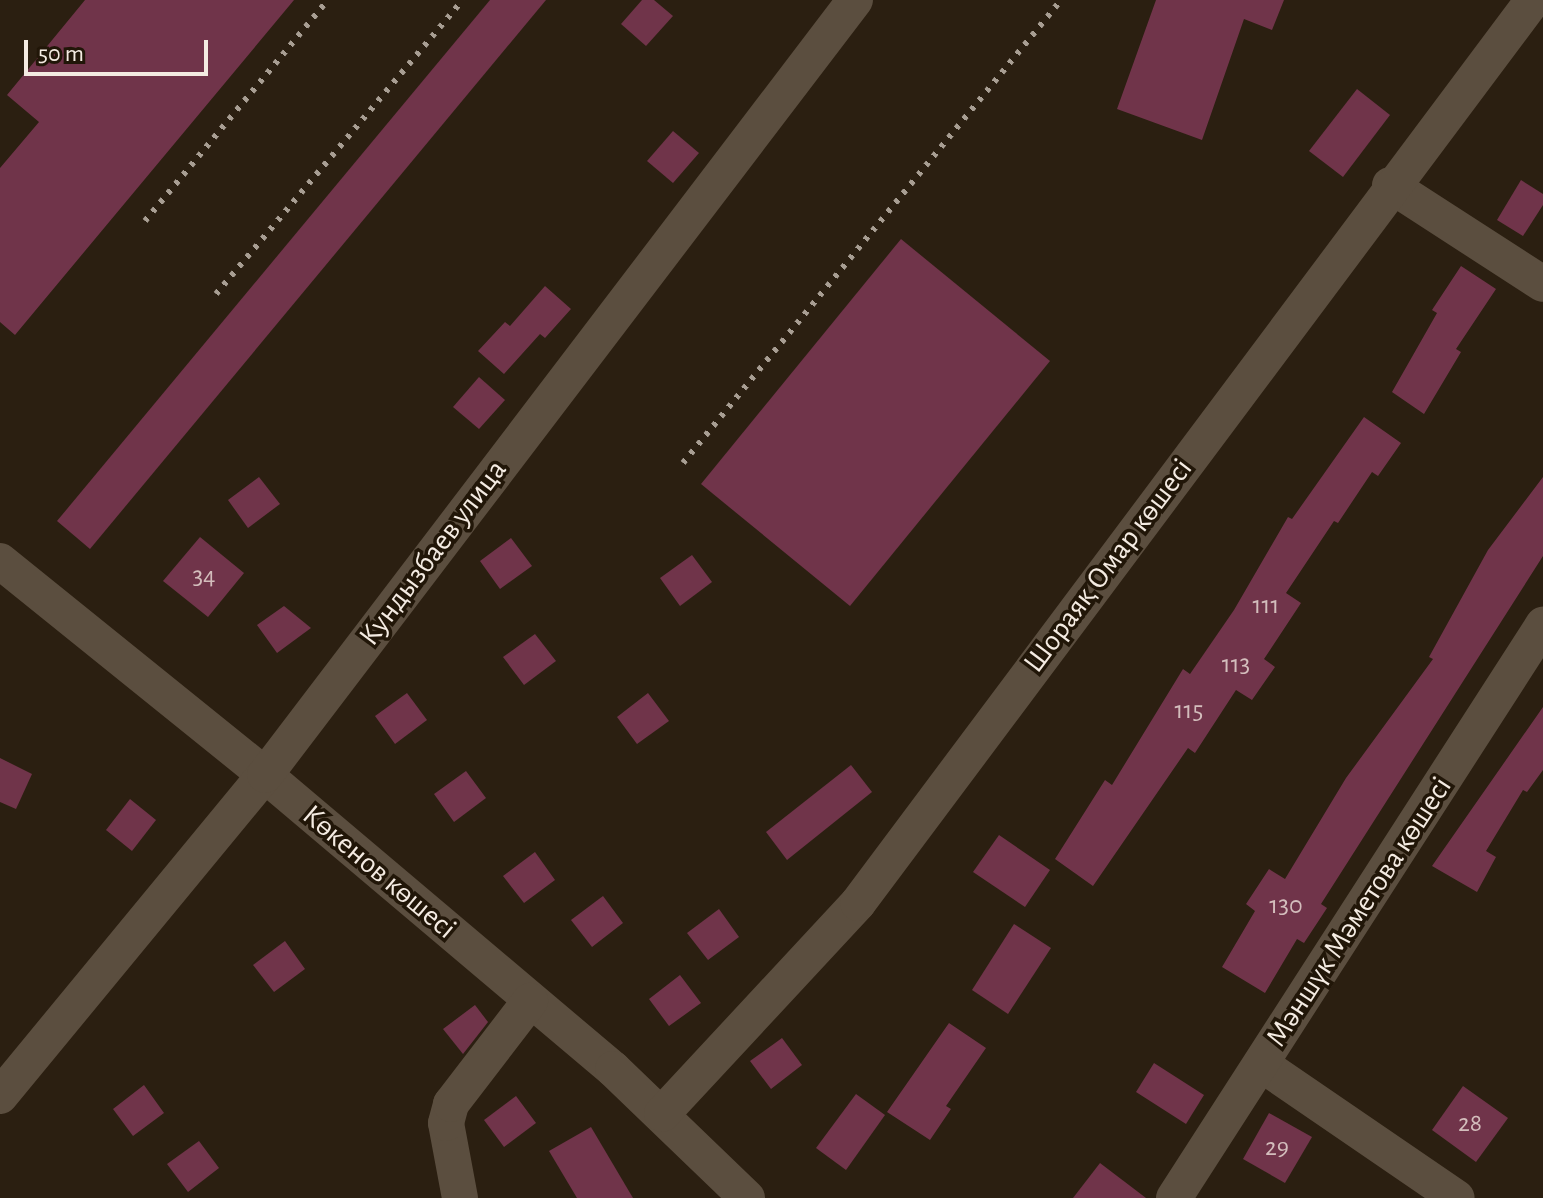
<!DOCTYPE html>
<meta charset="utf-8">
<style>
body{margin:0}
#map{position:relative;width:1543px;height:1198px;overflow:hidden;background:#2b1f11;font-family:"Alegreya Sans",sans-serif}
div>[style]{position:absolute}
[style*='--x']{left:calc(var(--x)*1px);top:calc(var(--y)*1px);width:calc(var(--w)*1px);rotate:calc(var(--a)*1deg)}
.building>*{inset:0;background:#70344a}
.minor>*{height:36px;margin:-18px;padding:0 18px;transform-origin:18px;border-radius:18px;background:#5b4e3f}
.rail>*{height:6px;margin-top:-3px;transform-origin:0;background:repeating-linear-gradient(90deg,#a89e93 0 4px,transparent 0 12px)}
span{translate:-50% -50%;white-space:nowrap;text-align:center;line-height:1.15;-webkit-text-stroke:7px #211608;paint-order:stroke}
.number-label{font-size:26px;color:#d3bdbc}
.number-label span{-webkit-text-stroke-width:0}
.street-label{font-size:30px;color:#f4ebe2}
.scale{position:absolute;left:24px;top:40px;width:184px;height:36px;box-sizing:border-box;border:4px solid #f4ebe2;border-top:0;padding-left:10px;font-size:24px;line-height:28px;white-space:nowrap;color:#f4ebe2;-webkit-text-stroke:6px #211608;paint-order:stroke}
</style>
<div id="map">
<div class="building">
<div style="clip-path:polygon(85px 0,294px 0,15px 335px,0 322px,0 168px,39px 122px,7px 95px)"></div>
<div style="clip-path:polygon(490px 0,546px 0,90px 549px,57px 521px)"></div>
<div style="clip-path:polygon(642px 0,654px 0,673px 16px,646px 46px,621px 24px)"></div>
<div style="clip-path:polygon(1156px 0,1284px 0,1272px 30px,1244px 19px,1202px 140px,1117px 109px)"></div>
<div style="clip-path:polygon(1357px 89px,1390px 115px,1343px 177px,1309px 151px)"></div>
<div style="clip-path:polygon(673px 131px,699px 153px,673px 183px,647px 161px)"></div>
<div style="clip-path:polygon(1521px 180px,1543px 194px,1543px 205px,1523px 236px,1497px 220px)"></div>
<div style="clip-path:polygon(901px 239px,1050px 361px,850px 606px,701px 484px)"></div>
<div style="clip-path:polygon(1461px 266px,1496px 289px,1456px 349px,1461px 352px,1424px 414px,1392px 392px,1437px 313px,1432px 310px)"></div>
<div style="clip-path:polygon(545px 286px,571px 309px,545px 338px,540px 334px,504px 374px,478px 351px,505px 322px,510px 326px)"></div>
<div style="clip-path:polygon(479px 377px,505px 400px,479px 429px,453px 407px)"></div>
<div style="clip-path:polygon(1364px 417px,1401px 443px,1378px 476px,1372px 472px,1338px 523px,1334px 521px,1286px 593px,1301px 603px,1264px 659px,1275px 667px,1252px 700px,1236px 690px,1195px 753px,1188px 748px,1093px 886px,1055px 859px,1105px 780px,1112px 785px,1183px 669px,1190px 674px,1234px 610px,1288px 517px,1292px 519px)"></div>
<div style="clip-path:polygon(259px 477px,280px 504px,248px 528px,228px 500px)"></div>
<div style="clip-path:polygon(1543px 477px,1543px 556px,1321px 904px,1327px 908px,1304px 943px,1297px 939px,1265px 993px,1222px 967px,1255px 911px,1246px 904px,1269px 869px,1285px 879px,1346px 778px,1433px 659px,1429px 657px,1488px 550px)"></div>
<div style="clip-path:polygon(200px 537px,244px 573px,208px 617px,163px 581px)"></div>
<div style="clip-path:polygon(511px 538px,532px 566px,500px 589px,480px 561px)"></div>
<div style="clip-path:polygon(692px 555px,712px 582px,680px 606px,660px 578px)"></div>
<div style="clip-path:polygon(284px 606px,311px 628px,277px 653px,257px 625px)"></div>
<div style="clip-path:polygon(535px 634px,556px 661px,524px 685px,503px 657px)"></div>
<div style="clip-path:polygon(407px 693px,427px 720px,395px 744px,375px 716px)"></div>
<div style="clip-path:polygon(648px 693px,669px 721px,637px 744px,617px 717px)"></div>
<div style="clip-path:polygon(1543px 707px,1543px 770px,1527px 792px,1523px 790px,1486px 851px,1496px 857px,1477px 892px,1432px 866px)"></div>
<div style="clip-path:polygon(0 758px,32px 774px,16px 809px,0 802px)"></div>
<div style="clip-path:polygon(851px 765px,872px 792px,787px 860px,766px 832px)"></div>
<div style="clip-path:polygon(466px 771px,486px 798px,454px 822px,434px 794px)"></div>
<div style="clip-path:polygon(130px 799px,156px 820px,132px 851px,106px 830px)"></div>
<div style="clip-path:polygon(999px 835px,1050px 870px,1025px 907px,973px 872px)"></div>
<div style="clip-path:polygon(535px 852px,555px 880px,524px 903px,503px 876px)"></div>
<div style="clip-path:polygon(603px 896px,623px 923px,592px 947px,571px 920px)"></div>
<div style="clip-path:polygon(719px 909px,739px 937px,708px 960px,687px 933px)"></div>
<div style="clip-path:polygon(1014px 924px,1051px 948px,1008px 1014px,972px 990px)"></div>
<div style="clip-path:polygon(285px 941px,305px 969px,274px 992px,253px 965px)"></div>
<div style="clip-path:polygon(680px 975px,701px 1003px,669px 1026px,649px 999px)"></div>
<div style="clip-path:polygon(475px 1005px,488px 1022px,463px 1054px,443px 1029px)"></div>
<div style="clip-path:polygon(949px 1023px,986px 1048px,946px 1106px,951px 1109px,930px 1140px,887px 1112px)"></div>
<div style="clip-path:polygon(782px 1038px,802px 1065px,771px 1089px,750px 1061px)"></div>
<div style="clip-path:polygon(1154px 1063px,1204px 1095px,1186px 1124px,1136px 1092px)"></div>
<div style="clip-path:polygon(144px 1085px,164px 1113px,133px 1136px,113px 1109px)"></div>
<div style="clip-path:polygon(1463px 1086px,1508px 1118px,1476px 1162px,1432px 1130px)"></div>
<div style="clip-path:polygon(856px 1094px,885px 1115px,846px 1170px,816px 1148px)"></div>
<div style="clip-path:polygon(516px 1096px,536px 1123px,504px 1147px,484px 1120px)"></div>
<div style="clip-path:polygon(1269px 1113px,1312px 1137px,1285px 1183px,1243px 1159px)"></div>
<div style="clip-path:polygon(591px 1127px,633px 1198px,577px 1198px,549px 1151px)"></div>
<div style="clip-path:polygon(199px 1141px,219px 1168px,188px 1192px,167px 1164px)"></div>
<div style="clip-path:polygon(1100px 1163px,1146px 1198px,1073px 1198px)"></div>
</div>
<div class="minor">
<div style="--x:1390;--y:185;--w:182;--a:32.9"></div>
<div style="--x:0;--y:561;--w:341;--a:38.9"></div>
<div style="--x:265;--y:775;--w:456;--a:40.2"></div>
<div style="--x:613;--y:1069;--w:186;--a:43.9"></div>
<div style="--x:1261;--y:1064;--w:237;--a:34.4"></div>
<div style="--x:0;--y:1096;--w:416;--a:-50.5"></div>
<div style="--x:265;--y:775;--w:974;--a:-52.72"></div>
<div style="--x:662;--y:1114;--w:288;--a:-47.1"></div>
<div style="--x:858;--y:903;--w:1127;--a:-53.22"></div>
<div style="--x:460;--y:1198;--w:76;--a:-100.6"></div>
<div style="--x:446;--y:1123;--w:20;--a:-75"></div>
<div style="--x:451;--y:1104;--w:130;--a:-52.5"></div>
<div style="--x:1174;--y:1198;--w:682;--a:-57.22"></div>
</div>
<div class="rail">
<div style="--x:145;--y:221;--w:287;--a:-50.4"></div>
<div style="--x:216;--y:294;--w:384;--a:-50"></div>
<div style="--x:683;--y:463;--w:598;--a:-50.77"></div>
</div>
<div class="number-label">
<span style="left:204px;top:577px">34</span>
<span style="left:1266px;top:606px">111</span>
<span style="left:1236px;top:665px">113</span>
<span style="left:1189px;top:711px">115</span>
<span style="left:1286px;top:906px">130</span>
<span style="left:1470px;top:1124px">28</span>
<span style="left:1277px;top:1148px">29</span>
</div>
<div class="street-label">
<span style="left:433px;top:553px;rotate:-53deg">Кундызбаев улица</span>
<span style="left:1108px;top:566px;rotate:-53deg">Шораяқ Омар көшесі</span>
<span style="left:379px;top:872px;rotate:40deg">Көкенов көшесі</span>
<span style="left:1359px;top:912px;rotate:-57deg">Мәншүк Мәметова көшесі</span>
</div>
<div class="scale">50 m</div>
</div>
